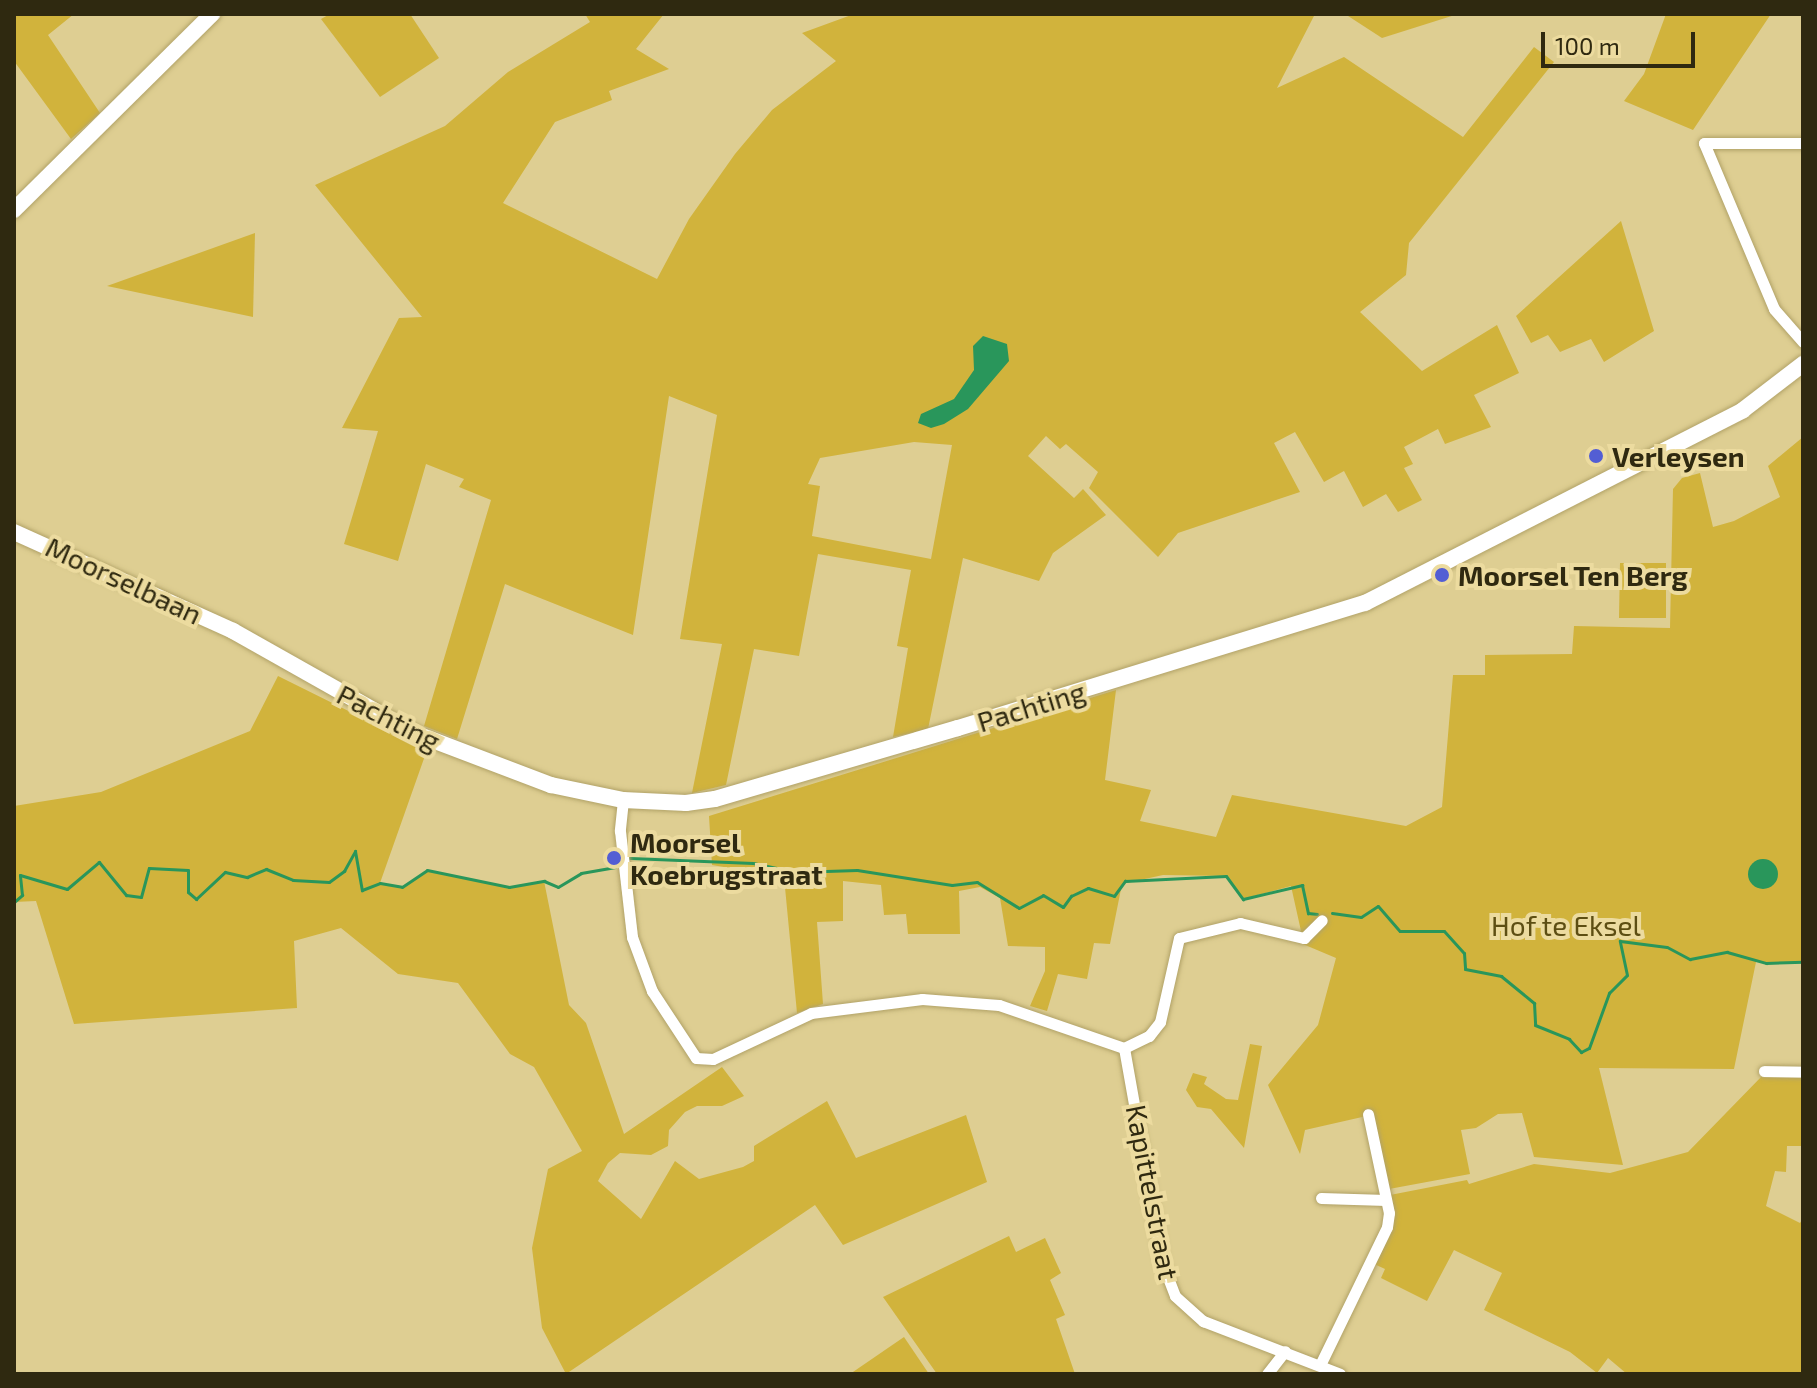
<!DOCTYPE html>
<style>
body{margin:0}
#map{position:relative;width:1817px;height:1388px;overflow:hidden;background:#dece92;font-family:"Exo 2",sans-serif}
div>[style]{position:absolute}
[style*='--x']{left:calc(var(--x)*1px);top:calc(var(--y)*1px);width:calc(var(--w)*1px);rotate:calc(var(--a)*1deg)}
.green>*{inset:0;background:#d1b33c}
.water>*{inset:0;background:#29965b}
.round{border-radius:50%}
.stream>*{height:3px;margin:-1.5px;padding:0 1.5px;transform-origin:1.5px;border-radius:1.5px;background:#29965b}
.roads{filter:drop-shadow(0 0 2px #b1a267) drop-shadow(0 0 2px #b1a267)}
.street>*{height:11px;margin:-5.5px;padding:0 5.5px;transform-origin:5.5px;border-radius:5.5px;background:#fff}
.secondary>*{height:16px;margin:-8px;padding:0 8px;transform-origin:8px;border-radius:8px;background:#fff}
.dots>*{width:22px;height:22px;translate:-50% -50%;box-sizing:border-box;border:4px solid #ecdb9f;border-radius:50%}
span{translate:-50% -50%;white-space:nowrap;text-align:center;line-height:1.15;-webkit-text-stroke:8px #ecdb9f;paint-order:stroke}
.poi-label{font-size:28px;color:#2f2910;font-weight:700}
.left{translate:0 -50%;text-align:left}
.street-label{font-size:28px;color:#2f2910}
.park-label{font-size:28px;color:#5d4e13}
.frame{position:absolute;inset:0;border:16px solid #2f2910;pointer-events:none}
.scale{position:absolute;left:1541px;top:32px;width:154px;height:36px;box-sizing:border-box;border:4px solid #2f2910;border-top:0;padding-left:10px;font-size:24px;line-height:28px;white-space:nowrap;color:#2f2910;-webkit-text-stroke:6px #ecdb9f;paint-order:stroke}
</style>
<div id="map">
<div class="green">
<div style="clip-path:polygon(14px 14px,74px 14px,48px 35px,100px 113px,71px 139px,14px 61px)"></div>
<div style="clip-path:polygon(330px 14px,410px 14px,439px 58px,380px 97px,321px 19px)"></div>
<div style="clip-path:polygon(evenodd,585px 14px,664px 14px,636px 49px,669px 69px,609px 91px,612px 100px,555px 122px,503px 203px,657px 279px,689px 219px,735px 154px,772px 110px,836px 61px,802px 33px,854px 14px,1315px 14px,1277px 88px,1344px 57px,1463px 137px,1534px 47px,1554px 62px,1409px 243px,1406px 275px,1360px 312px,1422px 371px,1497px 325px,1519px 373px,1474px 395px,1491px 427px,1445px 444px,1438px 429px,1404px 447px,1413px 464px,1404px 468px,1422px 500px,1398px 512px,1386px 494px,1363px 507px,1344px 471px,1324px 482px,1295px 432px,1274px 443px,1300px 492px,1178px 533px,1158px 557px,1089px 488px,1098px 472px,1066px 444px,1060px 449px,1046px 436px,1028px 456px,1074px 498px,1083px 489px,1106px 515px,1053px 553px,1039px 581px,963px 558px,928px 729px,893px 737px,908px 648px,897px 646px,911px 570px,818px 554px,799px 656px,754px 649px,726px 785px,692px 793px,722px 644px,680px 639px,717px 415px,669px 396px,633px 635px,505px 584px,457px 739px,424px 726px,491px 500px,459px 487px,464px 479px,426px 464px,398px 561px,344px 544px,378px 431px,342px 428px,399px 318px,422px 317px,315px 185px,445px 126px,508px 72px,590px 22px,585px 14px,914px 442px,952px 445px,931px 559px,812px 536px,820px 486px,808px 484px,820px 458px,914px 442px)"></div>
<div style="clip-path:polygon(1345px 14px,1458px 14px,1382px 38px)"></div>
<div style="clip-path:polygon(1666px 14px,1771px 14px,1693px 130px,1624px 101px,1644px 74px)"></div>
<div style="clip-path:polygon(1621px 221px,1654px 331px,1604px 362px,1591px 339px,1560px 352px,1548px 335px,1531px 343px,1516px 316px)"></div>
<div style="clip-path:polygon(255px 233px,253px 317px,107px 286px)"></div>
<div style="clip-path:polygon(1803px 437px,1803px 962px,1756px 962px,1734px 1069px,1599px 1068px,1623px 1165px,1534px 1157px,1522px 1113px,1498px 1114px,1476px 1128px,1461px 1130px,1470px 1174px,1389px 1189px,1371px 1115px,1305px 1130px,1300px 1154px,1268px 1085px,1318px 1025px,1336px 958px,1298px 942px,1301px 931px,1291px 886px,1243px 899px,1226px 876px,1163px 875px,1122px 884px,1110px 944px,1094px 943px,1087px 979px,1058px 974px,1047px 1011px,1030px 1006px,1045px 971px,1045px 947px,1008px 946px,1000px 898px,980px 887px,959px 891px,960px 934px,908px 934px,906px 914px,884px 915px,881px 885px,843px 881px,843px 921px,817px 922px,823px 1004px,797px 1013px,784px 877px,712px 865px,709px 816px,1116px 690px,1105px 780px,1151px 790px,1140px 821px,1216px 837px,1232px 795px,1406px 826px,1442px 807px,1453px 675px,1485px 675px,1485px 655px,1572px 654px,1574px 626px,1670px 628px,1673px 489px,1682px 478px,1700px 473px,1713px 527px,1734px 521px,1780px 497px,1768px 466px)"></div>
<div style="clip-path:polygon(1620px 563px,1666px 563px,1666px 618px,1619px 618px)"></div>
<div style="clip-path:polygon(278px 676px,427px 750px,380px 883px,402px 887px,427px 870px,508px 887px,544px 881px,569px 1005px,586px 1023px,624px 1134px,722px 1067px,744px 1096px,722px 1106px,697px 1106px,685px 1112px,669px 1130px,668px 1146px,651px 1155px,620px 1153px,608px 1163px,598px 1181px,641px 1219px,675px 1161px,699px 1179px,743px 1167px,754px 1161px,754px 1146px,827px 1101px,856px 1158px,966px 1115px,987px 1182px,843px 1245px,815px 1205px,566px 1374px,542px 1328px,532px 1248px,548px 1169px,582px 1151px,534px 1067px,510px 1054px,458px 983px,398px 974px,341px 928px,294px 941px,297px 1008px,74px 1024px,36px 901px,14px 902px,14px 806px,101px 792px,250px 731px)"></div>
<div style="clip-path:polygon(1250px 1044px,1262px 1046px,1244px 1148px,1211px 1109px,1197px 1107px,1186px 1090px,1193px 1073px,1207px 1077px,1204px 1084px,1226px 1099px,1238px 1100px)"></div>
<div style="clip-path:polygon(1763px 1075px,1803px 1075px,1803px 1146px,1787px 1146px,1786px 1172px,1775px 1171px,1766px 1206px,1800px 1223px,1803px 1218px,1803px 1374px,1627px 1374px,1608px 1358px,1597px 1373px,1570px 1352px,1484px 1310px,1502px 1273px,1454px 1250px,1427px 1301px,1381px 1278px,1385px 1269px,1372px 1263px,1390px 1195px,1467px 1180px,1469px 1184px,1534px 1164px,1610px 1173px,1688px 1152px)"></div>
<div style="clip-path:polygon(1009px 1236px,1016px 1252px,1045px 1238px,1061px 1273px,1050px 1280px,1065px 1315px,1056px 1319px,1075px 1374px,937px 1374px,883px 1297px)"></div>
<div style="clip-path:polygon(904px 1337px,929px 1374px,850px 1374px)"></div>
</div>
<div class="water">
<div style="clip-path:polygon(983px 336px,1007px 344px,1009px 361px,968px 409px,944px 424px,931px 428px,918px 423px,921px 414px,954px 399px,974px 370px,973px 346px)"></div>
<div class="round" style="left:1748px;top:859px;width:30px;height:30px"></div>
</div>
<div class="stream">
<div style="--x:630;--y:858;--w:123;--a:2.3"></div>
<div style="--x:753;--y:863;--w:43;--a:12.1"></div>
<div style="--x:795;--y:872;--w:62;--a:-1.8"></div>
<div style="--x:857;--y:870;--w:96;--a:9"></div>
<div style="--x:952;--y:885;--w:25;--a:-7"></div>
<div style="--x:977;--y:882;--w:49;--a:31.8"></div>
<div style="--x:1019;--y:908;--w:27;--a:-28"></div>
<div style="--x:1043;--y:895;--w:23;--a:31"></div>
<div style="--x:1063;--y:907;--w:14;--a:-54"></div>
<div style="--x:1071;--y:896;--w:19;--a:-25"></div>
<div style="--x:1088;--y:888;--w:27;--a:17"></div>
<div style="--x:1114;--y:896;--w:19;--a:-54"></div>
<div style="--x:1125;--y:881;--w:101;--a:-2.8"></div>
<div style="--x:1226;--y:876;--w:29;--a:54"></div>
<div style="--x:1243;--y:899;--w:61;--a:-13.3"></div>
<div style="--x:1302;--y:885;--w:29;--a:78"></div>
<div style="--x:1308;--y:913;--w:9;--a:6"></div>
<div style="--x:14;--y:902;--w:11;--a:-41"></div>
<div style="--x:22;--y:895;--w:20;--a:-96"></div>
<div style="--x:20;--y:875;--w:49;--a:16.6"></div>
<div style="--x:67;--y:889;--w:42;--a:-40.2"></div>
<div style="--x:99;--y:862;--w:43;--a:50.7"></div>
<div style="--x:126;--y:895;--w:15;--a:8"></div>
<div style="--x:141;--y:897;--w:30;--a:-75"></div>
<div style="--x:149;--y:868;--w:39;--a:3"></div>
<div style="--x:188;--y:870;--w:22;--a:90"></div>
<div style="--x:188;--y:892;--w:11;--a:41"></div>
<div style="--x:196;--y:899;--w:40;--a:-43"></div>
<div style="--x:225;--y:872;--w:23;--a:13"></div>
<div style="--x:247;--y:877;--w:21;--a:-23"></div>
<div style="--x:266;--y:869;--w:29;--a:22"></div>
<div style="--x:293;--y:880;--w:36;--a:3"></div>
<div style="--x:329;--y:882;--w:19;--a:-36"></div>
<div style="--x:344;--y:871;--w:23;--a:-61"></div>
<div style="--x:355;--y:851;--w:40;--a:80"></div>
<div style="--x:362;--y:890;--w:19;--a:-21"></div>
<div style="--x:380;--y:883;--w:22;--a:10"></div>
<div style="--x:402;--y:887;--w:30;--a:-34"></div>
<div style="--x:427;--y:870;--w:84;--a:11.7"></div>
<div style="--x:509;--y:887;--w:36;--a:-10"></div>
<div style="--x:544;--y:881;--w:15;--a:23"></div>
<div style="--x:558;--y:887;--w:27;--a:-31"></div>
<div style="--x:581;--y:873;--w:35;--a:-10"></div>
<div style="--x:1332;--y:913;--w:29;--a:8"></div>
<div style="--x:1361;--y:917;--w:20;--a:-33"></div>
<div style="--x:1378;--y:906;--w:33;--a:49"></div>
<div style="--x:1400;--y:931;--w:44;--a:0"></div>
<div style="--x:1444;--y:931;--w:30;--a:48"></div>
<div style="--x:1464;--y:953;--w:16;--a:86"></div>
<div style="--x:1465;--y:969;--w:37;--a:11"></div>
<div style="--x:1501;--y:976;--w:43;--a:39.3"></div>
<div style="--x:1534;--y:1003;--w:22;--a:87"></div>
<div style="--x:1535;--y:1025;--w:37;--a:22"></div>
<div style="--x:1569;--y:1039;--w:18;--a:47"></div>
<div style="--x:1581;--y:1052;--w:9;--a:-27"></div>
<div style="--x:1589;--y:1048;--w:59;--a:-70"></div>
<div style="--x:1609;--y:993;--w:25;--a:-45"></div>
<div style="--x:1627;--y:975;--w:35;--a:-102"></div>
<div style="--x:1620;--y:941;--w:47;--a:7.3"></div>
<div style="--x:1667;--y:947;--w:26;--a:28"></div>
<div style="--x:1690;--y:959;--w:38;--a:-11"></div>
<div style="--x:1727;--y:952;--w:41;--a:15.8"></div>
<div style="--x:1766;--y:963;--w:37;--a:-2"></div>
</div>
<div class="roads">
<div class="street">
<div style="--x:1803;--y:143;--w:99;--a:180"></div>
<div style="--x:1704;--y:143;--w:180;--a:67.1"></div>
<div style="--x:1774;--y:309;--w:44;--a:48.7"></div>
<div style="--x:623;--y:800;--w:31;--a:96"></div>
<div style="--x:620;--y:831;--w:107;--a:83.5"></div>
<div style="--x:632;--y:937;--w:58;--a:69.7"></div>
<div style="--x:652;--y:991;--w:80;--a:56.7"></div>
<div style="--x:696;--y:1058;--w:17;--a:3"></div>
<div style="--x:713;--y:1059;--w:108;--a:-25.1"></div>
<div style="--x:811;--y:1013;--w:112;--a:-7.2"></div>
<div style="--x:922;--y:999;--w:77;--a:4.5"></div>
<div style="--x:999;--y:1005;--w:132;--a:19"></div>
<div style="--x:1124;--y:1048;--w:217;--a:79.9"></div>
<div style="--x:1162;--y:1262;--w:36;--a:69"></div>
<div style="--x:1175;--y:1296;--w:38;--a:42"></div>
<div style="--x:1203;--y:1321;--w:147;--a:21.1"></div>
<div style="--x:1124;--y:1048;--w:28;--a:-26"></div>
<div style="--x:1149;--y:1036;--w:18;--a:-52"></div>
<div style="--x:1160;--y:1022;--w:86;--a:-77.3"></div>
<div style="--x:1179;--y:938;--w:63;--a:-13.8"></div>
<div style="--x:1240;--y:923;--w:66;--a:13.2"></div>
<div style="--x:1304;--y:938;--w:25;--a:-45"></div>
<div style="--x:1764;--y:1071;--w:39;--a:1"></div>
<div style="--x:1321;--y:1198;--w:65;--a:1.8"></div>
<div style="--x:1320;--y:1365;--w:153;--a:-64.1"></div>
<div style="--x:1387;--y:1227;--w:14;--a:-82"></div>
<div style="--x:1389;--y:1213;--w:101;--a:-102"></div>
<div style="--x:1267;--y:1374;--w:29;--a:-52"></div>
</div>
<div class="secondary">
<div style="--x:14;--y:210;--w:279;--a:-44.7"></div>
<div style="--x:14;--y:532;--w:240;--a:24.3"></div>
<div style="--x:233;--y:631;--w:208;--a:29.4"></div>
<div style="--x:414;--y:733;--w:147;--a:20.8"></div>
<div style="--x:551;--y:785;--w:74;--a:11.8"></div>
<div style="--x:623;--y:800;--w:63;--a:2.7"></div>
<div style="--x:686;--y:803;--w:29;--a:-8"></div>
<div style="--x:715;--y:799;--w:253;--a:-16.3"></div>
<div style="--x:958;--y:728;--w:426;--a:-17.1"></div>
<div style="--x:1365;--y:603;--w:424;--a:-27"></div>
<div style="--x:1743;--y:410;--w:76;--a:-37.5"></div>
</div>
</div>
<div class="dots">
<div style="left:1596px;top:456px;background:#535ed4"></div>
<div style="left:1442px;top:575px;background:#535ed4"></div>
<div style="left:614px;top:858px;background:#535ed4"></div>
</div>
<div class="poi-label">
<span class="left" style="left:1612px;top:456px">Verleysen</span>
<span class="left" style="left:1458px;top:575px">Moorsel Ten Berg</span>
<span class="left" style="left:630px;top:858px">Moorsel<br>Koebrugstraat</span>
</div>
<div class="street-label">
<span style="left:124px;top:580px;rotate:25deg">Moorselbaan</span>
<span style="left:1031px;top:706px;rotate:-17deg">Pachting</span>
<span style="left:389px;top:717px;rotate:27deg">Pachting</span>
<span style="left:1153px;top:1192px;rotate:79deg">Kapittelstraat</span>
</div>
<div class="park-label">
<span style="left:1566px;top:925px">Hof te Eksel</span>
</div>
<div class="frame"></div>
<div class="scale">100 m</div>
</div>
